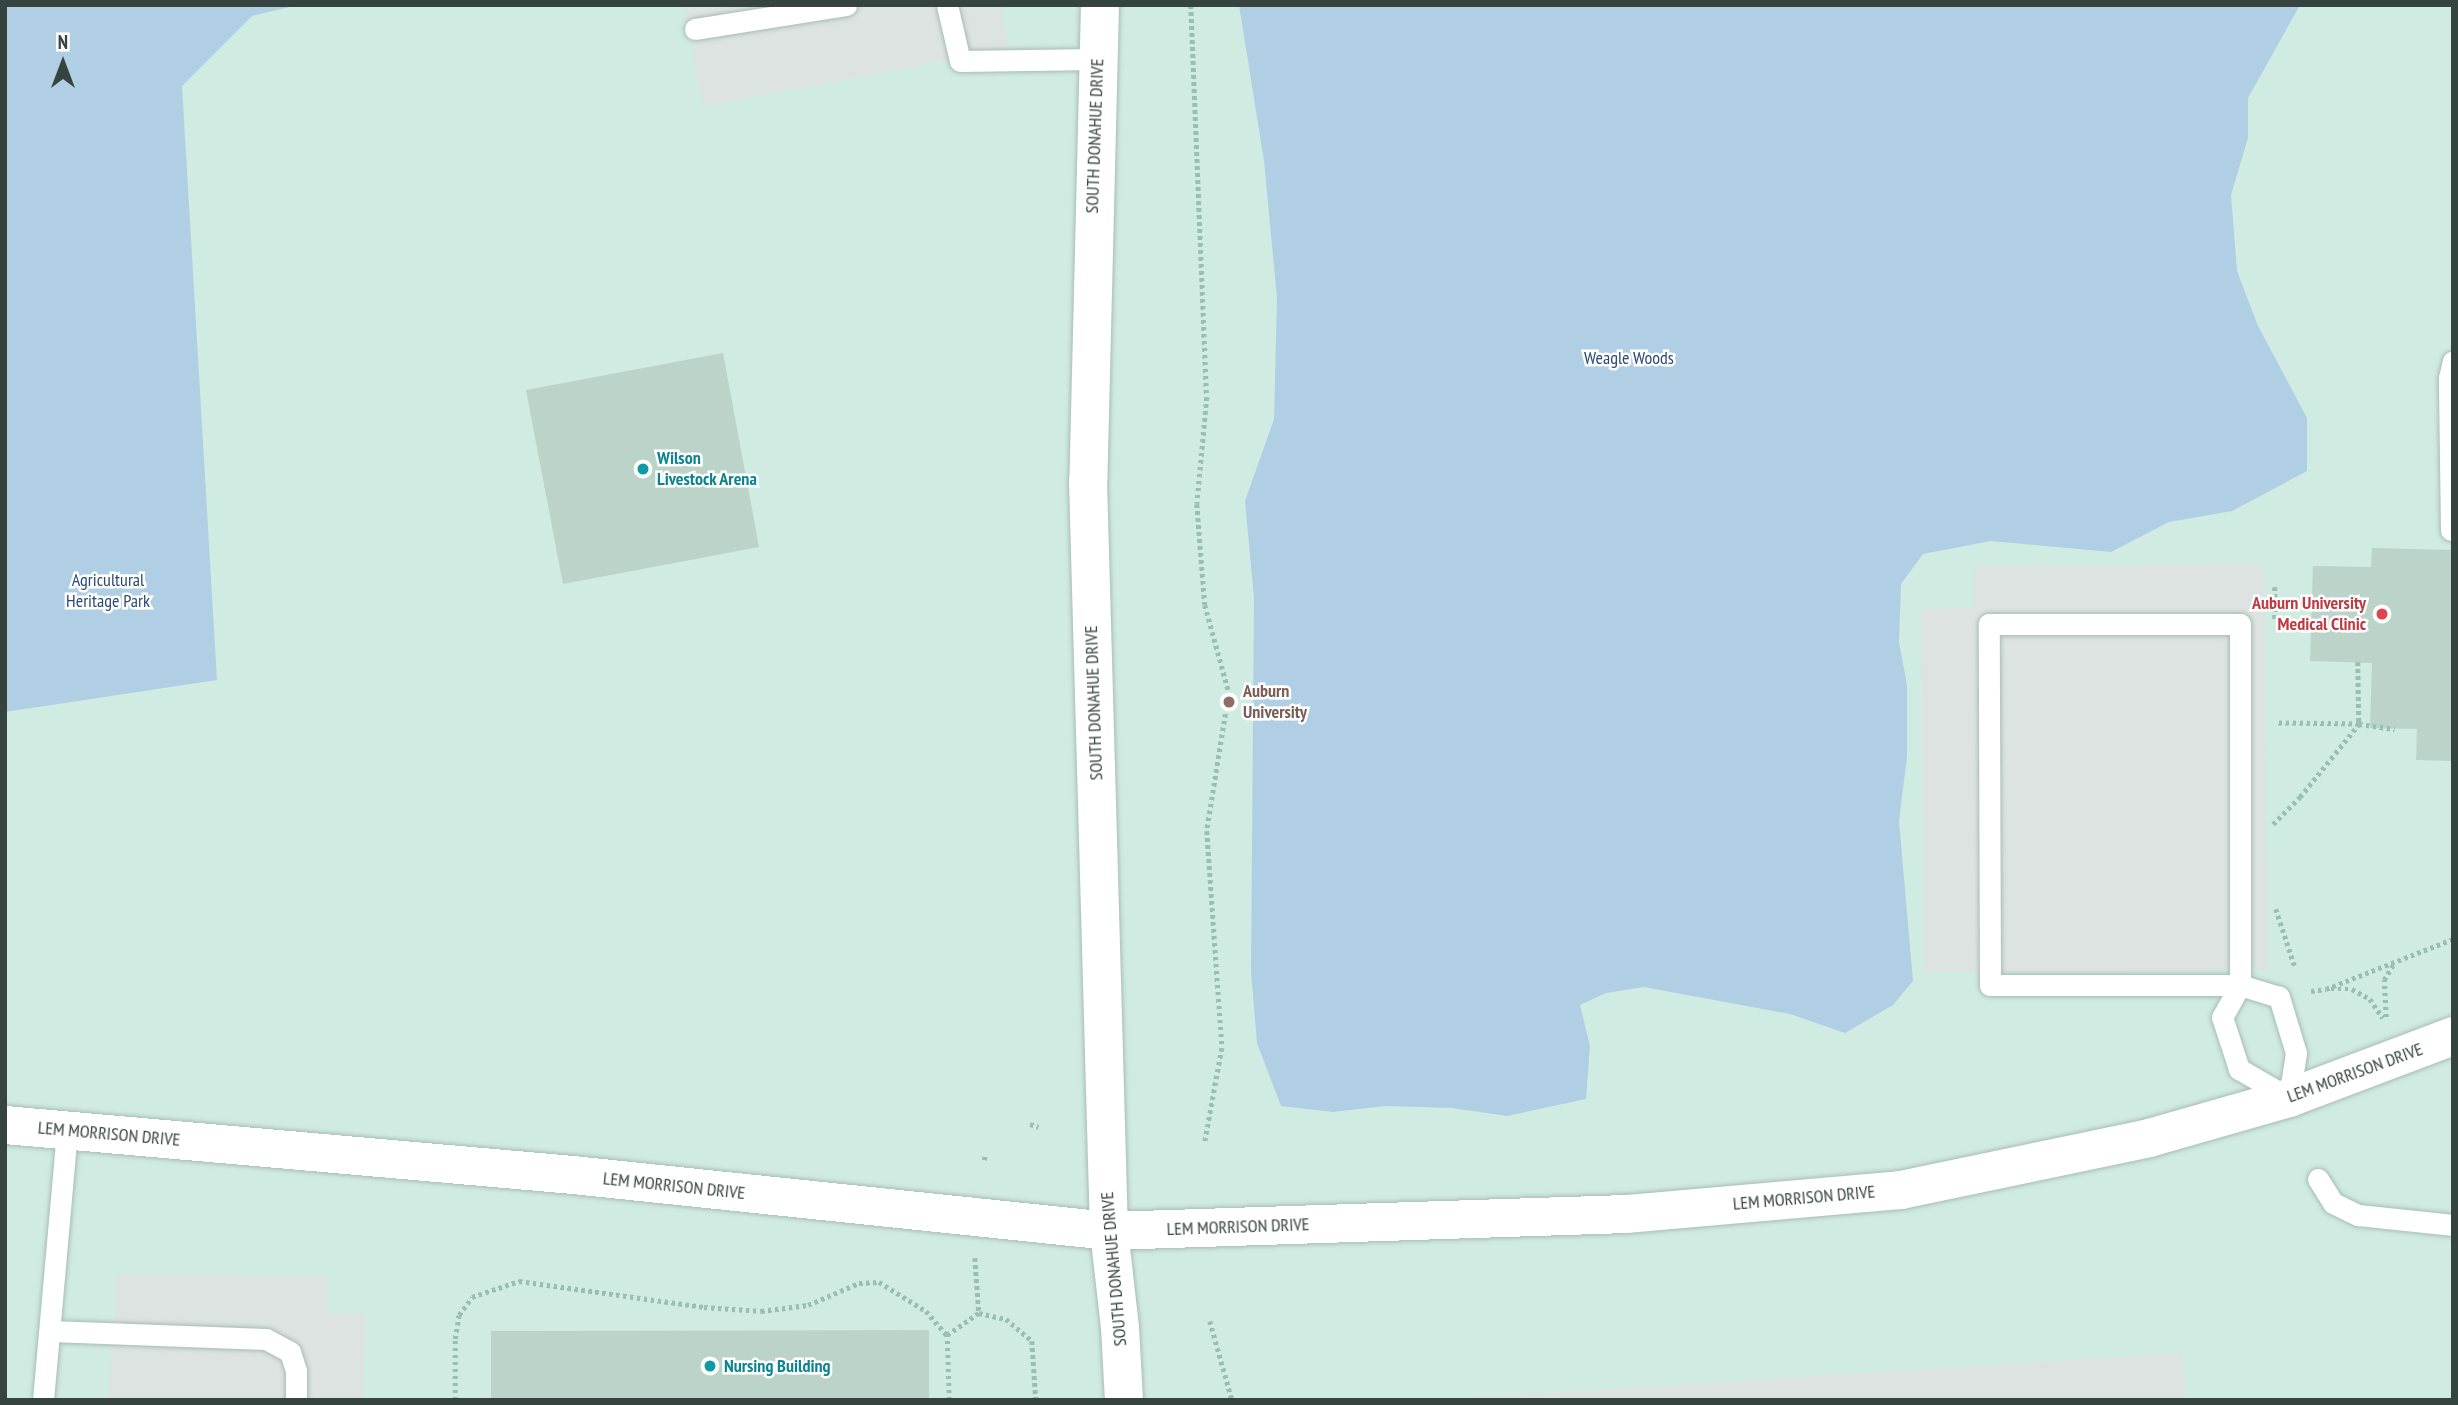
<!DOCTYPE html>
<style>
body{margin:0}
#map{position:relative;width:2458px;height:1405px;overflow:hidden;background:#e5f2ee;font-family:"PT Sans Narrow",sans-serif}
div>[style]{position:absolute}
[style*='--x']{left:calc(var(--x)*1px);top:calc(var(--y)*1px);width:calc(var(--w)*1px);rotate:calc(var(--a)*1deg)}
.education>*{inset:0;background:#d0ebe2}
.green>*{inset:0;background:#b0cfe5}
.parking>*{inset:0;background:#dde3e0}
.building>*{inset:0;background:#bbd3c9}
.path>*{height:4.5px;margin-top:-2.25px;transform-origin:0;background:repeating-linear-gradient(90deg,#9abeb0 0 3.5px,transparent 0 7px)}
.roads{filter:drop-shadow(0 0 2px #a8bdb5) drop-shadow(0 0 2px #a8bdb5)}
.service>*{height:21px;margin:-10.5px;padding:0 10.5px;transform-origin:10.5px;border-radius:10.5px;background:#fff}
.tertiary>*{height:38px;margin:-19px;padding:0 19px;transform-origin:19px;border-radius:19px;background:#fff}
.dots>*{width:19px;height:19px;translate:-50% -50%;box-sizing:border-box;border:4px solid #fff;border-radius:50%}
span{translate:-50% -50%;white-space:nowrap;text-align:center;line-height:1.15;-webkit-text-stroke:5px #fff;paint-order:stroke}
.street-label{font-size:18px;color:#35443e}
.park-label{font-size:18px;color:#2b4a73}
.culture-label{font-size:18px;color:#0d838f;font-weight:700}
.left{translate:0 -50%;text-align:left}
.health-label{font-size:18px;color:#be3a42;font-weight:700}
.right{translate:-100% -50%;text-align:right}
.education-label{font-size:18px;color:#785e54;font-weight:700}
.frame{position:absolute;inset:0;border:7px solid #35443e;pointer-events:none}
.north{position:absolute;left:28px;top:28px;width:70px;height:70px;-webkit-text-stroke:5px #fff;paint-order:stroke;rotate:0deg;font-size:19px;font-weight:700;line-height:28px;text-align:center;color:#35443e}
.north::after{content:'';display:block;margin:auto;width:24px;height:32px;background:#35443e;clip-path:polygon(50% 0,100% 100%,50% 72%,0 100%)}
</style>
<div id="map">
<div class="education">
<div style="clip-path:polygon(5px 5px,2453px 5px,2453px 1400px,5px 1400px)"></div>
</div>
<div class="green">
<div style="clip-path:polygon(5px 5px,298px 5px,252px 16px,182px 86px,217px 680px,5px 712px)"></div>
<div style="clip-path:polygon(1239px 5px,2300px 5px,2248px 98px,2248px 138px,2231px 195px,2237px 271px,2258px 326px,2307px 418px,2307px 471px,2232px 511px,2169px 522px,2111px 552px,1991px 541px,1923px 554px,1901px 584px,1899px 642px,1907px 685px,1907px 757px,1899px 821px,1913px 981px,1893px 1005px,1845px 1033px,1790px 1014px,1644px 987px,1606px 993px,1580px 1005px,1590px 1046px,1586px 1099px,1507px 1116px,1452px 1108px,1385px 1106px,1333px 1112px,1281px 1106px,1257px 1043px,1251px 972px,1254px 598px,1245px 501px,1274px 419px,1277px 298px,1264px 161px)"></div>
</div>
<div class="parking">
<div style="clip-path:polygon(684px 5px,1000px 5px,1009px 49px,703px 106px)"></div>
<div style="clip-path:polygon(2264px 564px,2267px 970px,1924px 972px,1921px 609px,1974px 608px,1974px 566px)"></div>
<div style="clip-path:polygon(117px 1274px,327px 1277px,327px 1313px,366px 1314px,363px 1400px,108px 1400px)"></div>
<div style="clip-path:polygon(2182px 1353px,2186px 1400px,1441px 1400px)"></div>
</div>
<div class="building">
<div style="clip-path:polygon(723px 353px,759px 547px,563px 584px,526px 390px)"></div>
<div style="clip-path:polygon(2372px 548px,2453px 550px,2453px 761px,2416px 760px,2417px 729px,2370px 728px,2372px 663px,2310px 661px,2313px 566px,2371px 567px)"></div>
<div style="clip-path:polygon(929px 1330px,929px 1400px,491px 1400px,491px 1331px)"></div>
</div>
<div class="path">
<div style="--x:1191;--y:5;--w:392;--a:87.7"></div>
<div style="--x:1207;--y:397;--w:107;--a:95.3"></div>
<div style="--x:1197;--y:504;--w:101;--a:85.5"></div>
<div style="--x:1205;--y:605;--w:91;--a:74.7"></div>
<div style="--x:1229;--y:693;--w:140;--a:99.1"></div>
<div style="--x:1207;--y:831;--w:218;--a:86"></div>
<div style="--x:1222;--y:1048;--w:96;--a:100.3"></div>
<div style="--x:2275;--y:587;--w:34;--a:90"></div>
<div style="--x:2358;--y:662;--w:62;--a:89.1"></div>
<div style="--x:2359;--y:724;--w:36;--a:8"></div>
<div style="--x:2273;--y:824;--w:38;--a:-45"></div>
<div style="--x:2300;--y:797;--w:94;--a:-51.1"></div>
<div style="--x:2359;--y:724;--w:82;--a:-179.3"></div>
<div style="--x:2276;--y:909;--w:61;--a:71.9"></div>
<div style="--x:2331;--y:989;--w:21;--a:0"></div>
<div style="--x:2352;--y:989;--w:21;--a:29"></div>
<div style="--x:2370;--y:999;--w:23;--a:56"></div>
<div style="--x:2311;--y:991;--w:15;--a:-8"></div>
<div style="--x:2326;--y:989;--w:136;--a:-21.5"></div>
<div style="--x:2386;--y:1017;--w:37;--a:-93"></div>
<div style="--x:2384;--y:980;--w:17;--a:-59"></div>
<div style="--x:1030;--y:1124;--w:9;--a:18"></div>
<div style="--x:984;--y:1160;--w:5;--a:-79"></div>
<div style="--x:975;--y:1258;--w:55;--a:85.8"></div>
<div style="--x:1210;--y:1321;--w:82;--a:74.4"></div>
<div style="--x:455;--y:1400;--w:61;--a:-90"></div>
<div style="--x:455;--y:1339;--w:24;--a:-81"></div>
<div style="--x:459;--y:1315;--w:22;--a:-54"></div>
<div style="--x:472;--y:1297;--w:50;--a:-18.8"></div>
<div style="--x:519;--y:1281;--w:187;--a:8"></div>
<div style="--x:704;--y:1307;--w:57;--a:4"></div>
<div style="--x:761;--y:1311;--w:47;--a:-7.3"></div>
<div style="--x:808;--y:1305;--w:56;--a:-23.3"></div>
<div style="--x:859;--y:1283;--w:20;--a:-3"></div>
<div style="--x:879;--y:1282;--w:55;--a:31.7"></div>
<div style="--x:926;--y:1311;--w:32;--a:49"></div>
<div style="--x:949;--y:1400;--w:65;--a:-91.8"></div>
<div style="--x:947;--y:1335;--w:39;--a:-35"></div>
<div style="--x:979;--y:1313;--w:28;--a:13"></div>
<div style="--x:1006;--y:1319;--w:34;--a:40"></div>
<div style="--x:1032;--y:1341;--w:59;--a:86.1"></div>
</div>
<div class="roads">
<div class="service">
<div style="--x:947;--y:5;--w:57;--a:76.9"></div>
<div style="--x:960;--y:61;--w:137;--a:-0.8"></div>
<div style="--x:695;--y:29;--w:153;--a:-9"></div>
<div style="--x:2451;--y:530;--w:152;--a:-90.8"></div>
<div style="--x:2449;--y:378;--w:17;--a:-77"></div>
<div style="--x:2289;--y:1098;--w:46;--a:-81.2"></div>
<div style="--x:2296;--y:1053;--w:59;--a:-106.9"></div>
<div style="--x:2279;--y:997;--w:41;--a:-162.9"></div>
<div style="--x:2240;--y:985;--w:250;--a:180"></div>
<div style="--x:1990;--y:985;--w:361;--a:-90.2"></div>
<div style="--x:1989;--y:624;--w:251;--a:0"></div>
<div style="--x:2240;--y:624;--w:361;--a:90"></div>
<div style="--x:2240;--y:985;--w:37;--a:119"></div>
<div style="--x:2222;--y:1017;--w:55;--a:71.9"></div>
<div style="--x:2239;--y:1069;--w:58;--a:30.1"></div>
<div style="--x:2318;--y:1179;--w:28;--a:58"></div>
<div style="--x:2333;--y:1203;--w:28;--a:26"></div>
<div style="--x:2358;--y:1215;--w:96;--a:6"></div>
<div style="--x:50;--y:1331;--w:216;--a:2.1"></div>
<div style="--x:266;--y:1339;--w:27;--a:28"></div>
<div style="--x:290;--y:1352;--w:20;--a:72"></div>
<div style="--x:296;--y:1371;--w:29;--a:90"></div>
<div style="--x:43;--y:1400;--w:270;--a:-84.9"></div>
</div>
<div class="tertiary">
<div style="--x:1100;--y:5;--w:476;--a:91.4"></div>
<div style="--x:1088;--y:481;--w:750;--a:88.4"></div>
<div style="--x:1109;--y:1231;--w:97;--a:83.5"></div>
<div style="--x:1120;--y:1327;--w:73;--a:86.9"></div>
<div style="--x:5;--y:1125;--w:570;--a:5.03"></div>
<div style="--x:573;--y:1175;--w:539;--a:5.96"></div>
<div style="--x:1109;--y:1231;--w:518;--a:-1.88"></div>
<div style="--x:1627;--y:1214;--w:275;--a:-5"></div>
<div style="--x:1901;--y:1190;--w:253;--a:-11.8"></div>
<div style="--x:2149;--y:1138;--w:146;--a:-15.9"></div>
<div style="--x:2289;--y:1098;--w:175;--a:-20.7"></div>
</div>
</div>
<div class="dots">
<div style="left:643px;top:469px;background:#0f9aa8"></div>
<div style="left:2382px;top:614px;background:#e0444e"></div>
<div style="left:1229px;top:702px;background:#8d6e63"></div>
<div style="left:710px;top:1366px;background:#0f9aa8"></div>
</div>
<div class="street-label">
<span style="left:1095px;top:136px;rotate:-88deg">SOUTH DONAHUE DRIVE</span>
<span style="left:1094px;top:703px;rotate:-92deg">SOUTH DONAHUE DRIVE</span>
<span style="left:2355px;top:1073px;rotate:-20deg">LEM MORRISON DRIVE</span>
<span style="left:109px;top:1134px;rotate:5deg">LEM MORRISON DRIVE</span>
<span style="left:674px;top:1186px;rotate:6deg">LEM MORRISON DRIVE</span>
<span style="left:1804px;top:1198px;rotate:-5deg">LEM MORRISON DRIVE</span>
<span style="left:1238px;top:1227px;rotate:-2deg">LEM MORRISON DRIVE</span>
<span style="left:1114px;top:1269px;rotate:-95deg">SOUTH DONAHUE DRIVE</span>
</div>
<div class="park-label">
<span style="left:1629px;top:358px">Weagle Woods</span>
<span style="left:108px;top:591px">Agricultural<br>Heritage Park</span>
</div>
<div class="culture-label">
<span class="left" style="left:657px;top:469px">Wilson<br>Livestock Arena</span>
<span class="left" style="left:724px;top:1366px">Nursing Building</span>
</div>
<div class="health-label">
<span class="right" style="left:2366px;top:614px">Auburn University<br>Medical Clinic</span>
</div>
<div class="education-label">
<span class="left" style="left:1243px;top:702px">Auburn<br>University</span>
</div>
<div class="frame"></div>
<div class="north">N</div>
</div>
